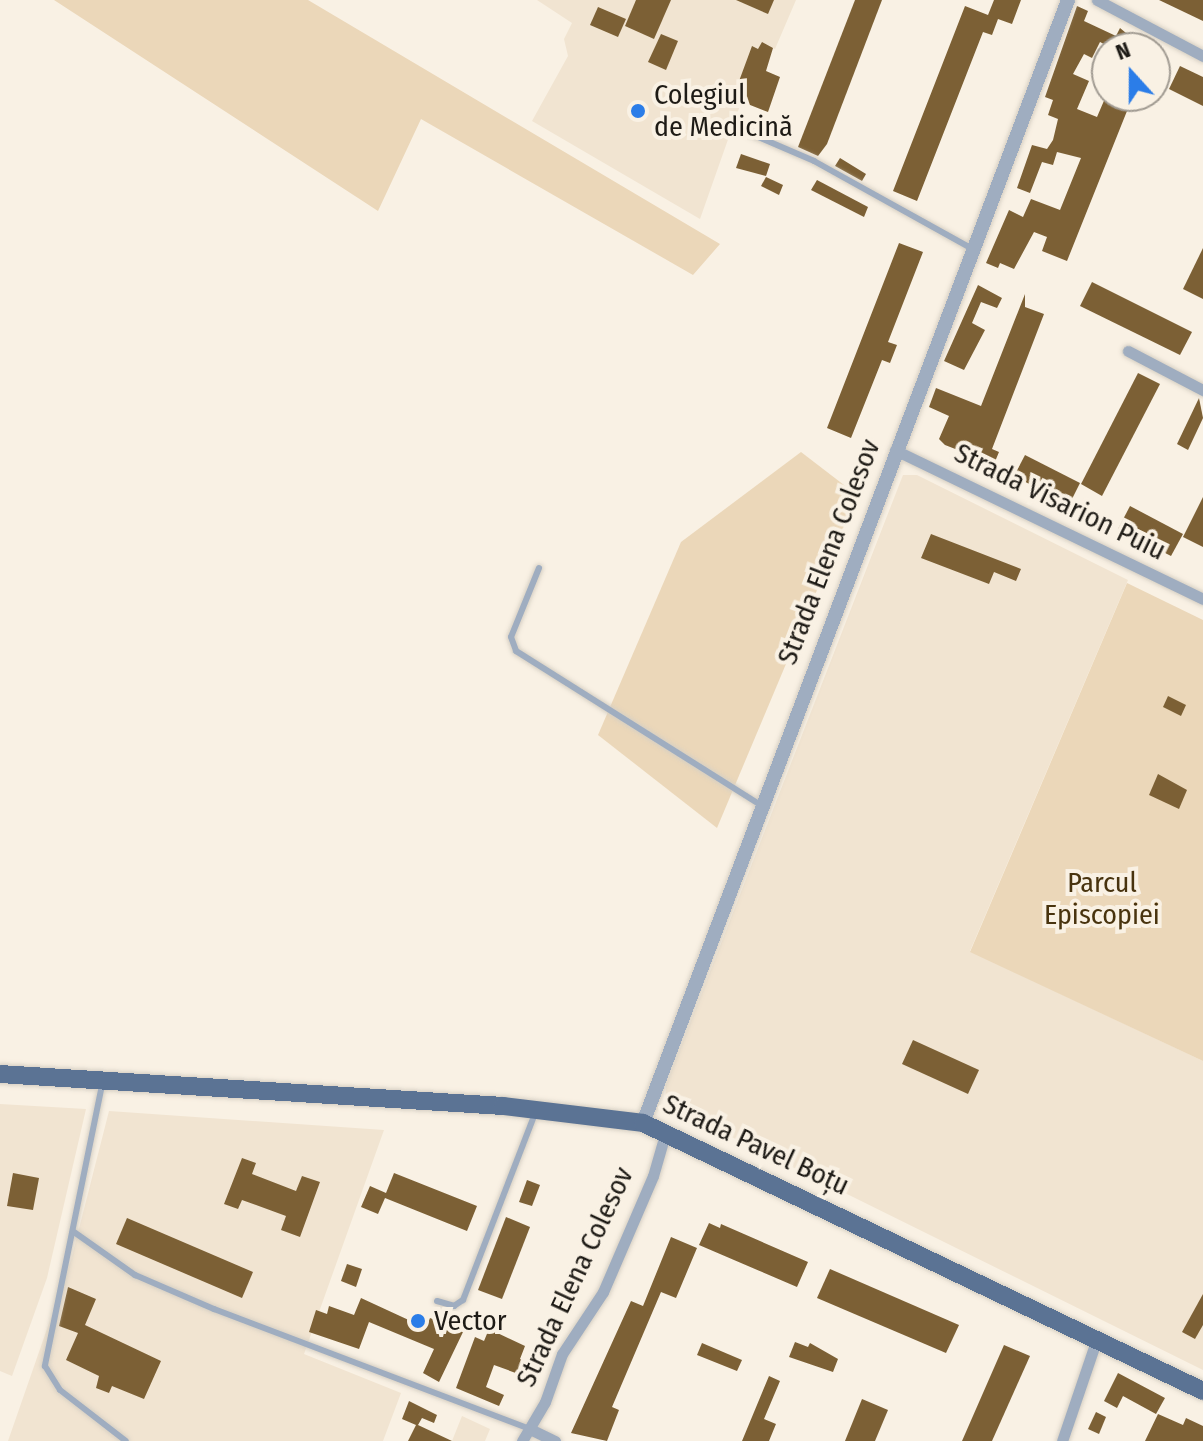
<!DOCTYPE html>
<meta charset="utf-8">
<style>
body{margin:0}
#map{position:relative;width:1203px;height:1441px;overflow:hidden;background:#f9f1e4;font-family:"Fira Sans Condensed",sans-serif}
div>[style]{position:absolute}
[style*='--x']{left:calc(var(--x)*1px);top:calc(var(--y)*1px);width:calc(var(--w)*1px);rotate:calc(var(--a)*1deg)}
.built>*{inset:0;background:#f1e4d1}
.green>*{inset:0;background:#ebd7b9}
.building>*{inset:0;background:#7c6035}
.roads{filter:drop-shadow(0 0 2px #d6cfc3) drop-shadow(0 0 2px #d6cfc3)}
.service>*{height:6px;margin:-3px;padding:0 3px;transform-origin:3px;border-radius:3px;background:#9fadc0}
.minor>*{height:11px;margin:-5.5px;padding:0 5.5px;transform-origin:5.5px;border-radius:5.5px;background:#9fadc0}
.tertiary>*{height:14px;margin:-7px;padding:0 7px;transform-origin:7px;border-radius:7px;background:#9fadc0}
.primary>*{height:18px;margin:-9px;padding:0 9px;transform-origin:9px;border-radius:9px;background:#5b7394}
.dots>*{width:22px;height:22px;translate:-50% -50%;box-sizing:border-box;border:4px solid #f9f1e4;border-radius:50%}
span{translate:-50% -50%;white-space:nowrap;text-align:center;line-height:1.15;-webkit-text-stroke:8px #f9f1e4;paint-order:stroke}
.poi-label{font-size:28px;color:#1e1b16}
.left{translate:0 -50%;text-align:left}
.street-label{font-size:28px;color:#1e1b16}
.park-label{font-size:28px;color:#48330e}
.north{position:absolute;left:1091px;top:32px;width:80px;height:80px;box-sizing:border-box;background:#f9f1e4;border:2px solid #a19b92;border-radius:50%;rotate:339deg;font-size:22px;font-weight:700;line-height:32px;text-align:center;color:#1e1b16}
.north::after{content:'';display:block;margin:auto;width:28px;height:36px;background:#2b7de8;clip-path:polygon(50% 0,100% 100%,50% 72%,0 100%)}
</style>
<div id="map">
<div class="built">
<div style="clip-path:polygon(537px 0,796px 0,775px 49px,762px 43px,700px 219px,532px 121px,568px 56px,564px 39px,572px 23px)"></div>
<div style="clip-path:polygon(903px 475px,917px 475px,1128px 580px,970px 951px,1203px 1061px,1203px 1370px,665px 1104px,666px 1085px)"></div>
<div style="clip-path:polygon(0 1104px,86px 1109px,47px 1278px,12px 1376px,0 1371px)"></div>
<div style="clip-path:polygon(109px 1111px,384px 1130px,304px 1354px,401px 1393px,383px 1441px,8px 1441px,71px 1260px)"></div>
<div style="clip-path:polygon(462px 1416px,490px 1429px,485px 1441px,452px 1441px)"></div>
</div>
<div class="green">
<div style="clip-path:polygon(54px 0,308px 0,720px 244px,693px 275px,421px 119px,378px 211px)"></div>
<div style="clip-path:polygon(801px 452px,857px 495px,717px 828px,598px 735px,681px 542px)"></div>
<div style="clip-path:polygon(1127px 583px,1203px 620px,1203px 1061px,970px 952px)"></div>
</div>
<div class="building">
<div style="clip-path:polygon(636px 0,671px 0,654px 39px,625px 26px)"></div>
<div style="clip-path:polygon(736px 0,774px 0,768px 14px)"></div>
<div style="clip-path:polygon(855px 0,882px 0,827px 144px,818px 156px,798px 147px)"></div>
<div style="clip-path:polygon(994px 0,1021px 0,1012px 24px,998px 19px,992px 35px,983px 32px,917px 201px,893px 191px,965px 6px,988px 15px)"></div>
<div style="clip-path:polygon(1159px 0,1203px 0,1203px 21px)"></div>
<div style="clip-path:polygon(1077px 6px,1088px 11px,1084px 21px,1116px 36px,1120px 28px,1144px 48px,1112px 48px,1100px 42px,1092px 58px,1084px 54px,1073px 74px,1089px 81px,1077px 109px,1097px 117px,1106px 96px,1133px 96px,1067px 261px,1042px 251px,1047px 237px,1034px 232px,1014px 269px,1000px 263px,998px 268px,986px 263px,1009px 210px,1023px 217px,1031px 199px,1060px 210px,1081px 158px,1057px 152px,1053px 165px,1042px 162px,1030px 193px,1017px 188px,1032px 145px,1047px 149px,1053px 140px,1058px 119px,1048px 115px,1053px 100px,1045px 97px)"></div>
<div style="clip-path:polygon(598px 7px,626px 19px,618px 37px,590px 25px)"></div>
<div style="clip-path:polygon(661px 34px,678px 41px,666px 70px,648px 62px)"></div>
<div style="clip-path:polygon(762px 42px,773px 48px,766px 71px,780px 77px,768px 112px,740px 101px,742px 95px,735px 92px,752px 46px,758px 49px)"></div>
<div style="clip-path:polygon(1180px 66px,1203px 77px,1203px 106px,1169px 89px)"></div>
<div style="clip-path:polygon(741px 154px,770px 164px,766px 176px,736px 168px)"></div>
<div style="clip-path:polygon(840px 158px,866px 174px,862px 181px,835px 166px)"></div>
<div style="clip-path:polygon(766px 177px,783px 185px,779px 195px,761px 186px)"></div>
<div style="clip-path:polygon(817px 180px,868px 207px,864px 217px,811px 190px)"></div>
<div style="clip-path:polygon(899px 243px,923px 252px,888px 342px,897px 345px,890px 363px,882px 360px,851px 438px,827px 428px)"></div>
<div style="clip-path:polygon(1203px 248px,1203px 299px,1183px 289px)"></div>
<div style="clip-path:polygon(1092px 282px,1192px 332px,1180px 355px,1080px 306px)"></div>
<div style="clip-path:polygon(978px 285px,1002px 298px,997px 308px,981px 302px,972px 323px,985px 330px,964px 370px,944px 361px)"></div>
<div style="clip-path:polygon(1025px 294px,1025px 307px,1044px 314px,992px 449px,999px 452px,994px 464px,945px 445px,939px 439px,949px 416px,929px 407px,936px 388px,981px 406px)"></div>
<div style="clip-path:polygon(1138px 373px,1160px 384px,1102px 496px,1081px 484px)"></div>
<div style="clip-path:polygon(1199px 398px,1203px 418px,1188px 450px,1177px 444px)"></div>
<div style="clip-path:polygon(1025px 455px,1080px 483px,1069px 505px,1014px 476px)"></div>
<div style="clip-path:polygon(1203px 497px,1203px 547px,1183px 537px)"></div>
<div style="clip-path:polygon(1130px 506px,1183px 534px,1171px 556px,1118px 529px)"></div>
<div style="clip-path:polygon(931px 534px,1021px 569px,1016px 581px,994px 572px,989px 584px,921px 558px)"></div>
<div style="clip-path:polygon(1168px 696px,1186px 705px,1181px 716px,1163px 707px)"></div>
<div style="clip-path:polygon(1158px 774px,1187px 790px,1179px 809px,1149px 795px)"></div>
<div style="clip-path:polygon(913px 1040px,979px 1070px,968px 1094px,902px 1064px)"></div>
<div style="clip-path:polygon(242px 1158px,256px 1163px,252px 1174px,296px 1191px,302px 1176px,320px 1182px,300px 1237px,281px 1230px,286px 1216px,242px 1200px,238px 1209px,224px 1204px)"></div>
<div style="clip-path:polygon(13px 1173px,39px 1178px,33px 1210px,7px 1206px)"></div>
<div style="clip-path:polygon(394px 1173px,477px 1206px,467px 1231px,385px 1198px,378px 1214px,361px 1207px,370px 1186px,386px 1193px)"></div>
<div style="clip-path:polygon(527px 1180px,540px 1185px,532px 1206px,519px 1202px)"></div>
<div style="clip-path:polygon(506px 1217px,530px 1227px,502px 1299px,478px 1290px)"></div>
<div style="clip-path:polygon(127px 1218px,253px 1272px,242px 1298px,116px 1244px)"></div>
<div style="clip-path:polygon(709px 1223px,720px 1228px,721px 1224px,808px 1262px,797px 1287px,699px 1245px)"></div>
<div style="clip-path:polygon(671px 1237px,697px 1248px,676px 1298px,661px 1292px,612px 1407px,619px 1410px,607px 1441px,571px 1433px,631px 1301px,643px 1306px)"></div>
<div style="clip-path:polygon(347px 1264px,362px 1269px,356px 1287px,341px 1281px)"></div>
<div style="clip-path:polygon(830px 1269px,959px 1325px,946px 1353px,817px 1298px)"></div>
<div style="clip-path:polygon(68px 1287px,96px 1299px,85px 1325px,161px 1361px,144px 1399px,112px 1386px,109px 1393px,96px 1388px,99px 1376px,66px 1360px,78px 1333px,59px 1326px)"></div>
<div style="clip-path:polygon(1203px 1294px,1203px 1325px,1195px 1339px,1182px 1332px)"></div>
<div style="clip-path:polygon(361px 1298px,426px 1328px,430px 1318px,463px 1332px,439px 1382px,423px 1373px,434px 1349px,369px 1322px,359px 1349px,309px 1332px,316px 1310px,327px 1314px,329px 1306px,354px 1315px)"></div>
<div style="clip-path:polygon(489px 1329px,525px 1346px,520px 1359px,530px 1363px,524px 1376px,494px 1365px,486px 1387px,504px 1395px,499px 1406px,456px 1388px,475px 1337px,484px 1341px)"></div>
<div style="clip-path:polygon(795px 1342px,808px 1347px,810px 1343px,838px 1359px,833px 1372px,789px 1357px)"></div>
<div style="clip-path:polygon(702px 1343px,742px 1360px,737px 1371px,697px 1355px)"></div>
<div style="clip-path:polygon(1004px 1345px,1030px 1356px,992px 1441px,962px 1441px)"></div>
<div style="clip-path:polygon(1118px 1373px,1165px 1398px,1156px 1414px,1123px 1396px,1117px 1408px,1104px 1401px)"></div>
<div style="clip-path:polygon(769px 1376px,780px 1381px,764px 1419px,776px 1424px,769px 1441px,742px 1441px)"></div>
<div style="clip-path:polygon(862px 1399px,888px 1410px,875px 1441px,845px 1441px)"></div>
<div style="clip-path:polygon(409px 1401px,437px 1415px,434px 1423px,422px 1418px,418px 1425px,452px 1441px,408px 1441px,416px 1425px,402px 1419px)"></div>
<div style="clip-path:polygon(1096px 1412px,1106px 1417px,1099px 1434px,1088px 1429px)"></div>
<div style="clip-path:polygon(1158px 1414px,1183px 1425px,1186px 1418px,1203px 1426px,1203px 1441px,1145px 1441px)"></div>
</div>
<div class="roads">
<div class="service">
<div style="--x:749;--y:133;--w:71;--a:23.3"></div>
<div style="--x:814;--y:161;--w:179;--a:29"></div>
<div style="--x:539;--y:568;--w:74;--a:112.1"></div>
<div style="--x:511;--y:637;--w:15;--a:70"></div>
<div style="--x:516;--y:651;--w:287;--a:32.2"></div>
<div style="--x:102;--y:1085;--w:287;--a:101.5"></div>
<div style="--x:45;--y:1366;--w:28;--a:58"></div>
<div style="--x:60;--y:1390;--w:83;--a:37.7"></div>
<div style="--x:74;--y:1232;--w:75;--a:35.2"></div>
<div style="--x:135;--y:1275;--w:86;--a:23.3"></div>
<div style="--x:214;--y:1309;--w:338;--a:20.8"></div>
<div style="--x:437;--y:1301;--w:18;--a:16"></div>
<div style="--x:454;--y:1306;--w:11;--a:-34"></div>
<div style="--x:463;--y:1300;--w:203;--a:-68.9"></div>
</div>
<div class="minor">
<div style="--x:1097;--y:0;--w:120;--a:27.8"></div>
<div style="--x:1128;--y:351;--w:85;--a:27.5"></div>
<div style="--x:895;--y:450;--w:342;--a:25.8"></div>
<div style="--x:530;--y:1429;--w:28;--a:26"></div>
<div style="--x:522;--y:1441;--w:45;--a:-59.5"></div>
<div style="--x:545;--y:1402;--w:51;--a:-70.5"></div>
<div style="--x:562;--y:1354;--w:74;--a:-56.5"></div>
<div style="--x:603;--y:1292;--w:126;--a:-66.7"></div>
<div style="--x:653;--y:1176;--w:47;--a:-73.9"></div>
<div style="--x:1062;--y:1441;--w:109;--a:-71.2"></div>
</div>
<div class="tertiary">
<div style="--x:643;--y:1123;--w:1201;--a:-69.27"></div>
</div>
<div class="primary">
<div style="--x:0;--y:1074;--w:504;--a:3.64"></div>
<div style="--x:503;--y:1106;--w:141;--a:6.9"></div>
<div style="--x:643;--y:1123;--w:621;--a:25.57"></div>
</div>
</div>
<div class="dots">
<div style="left:638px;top:111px;background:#2b7de8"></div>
<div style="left:418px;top:1321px;background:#2b7de8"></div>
</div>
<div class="poi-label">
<span class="left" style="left:654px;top:111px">Colegiul<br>de Medicină</span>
<span class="left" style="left:434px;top:1321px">Vector</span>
</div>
<div class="street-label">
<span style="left:1060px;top:502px;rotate:26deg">Strada Visarion Puiu</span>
<span style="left:829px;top:552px;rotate:-69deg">Strada Elena Colesov</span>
<span style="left:756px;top:1145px;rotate:25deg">Strada Pavel Boțu</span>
<span style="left:575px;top:1277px;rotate:-65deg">Strada Elena Colesov</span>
</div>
<div class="park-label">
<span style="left:1102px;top:899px">Parcul<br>Episcopiei</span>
</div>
<div class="north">N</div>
</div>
